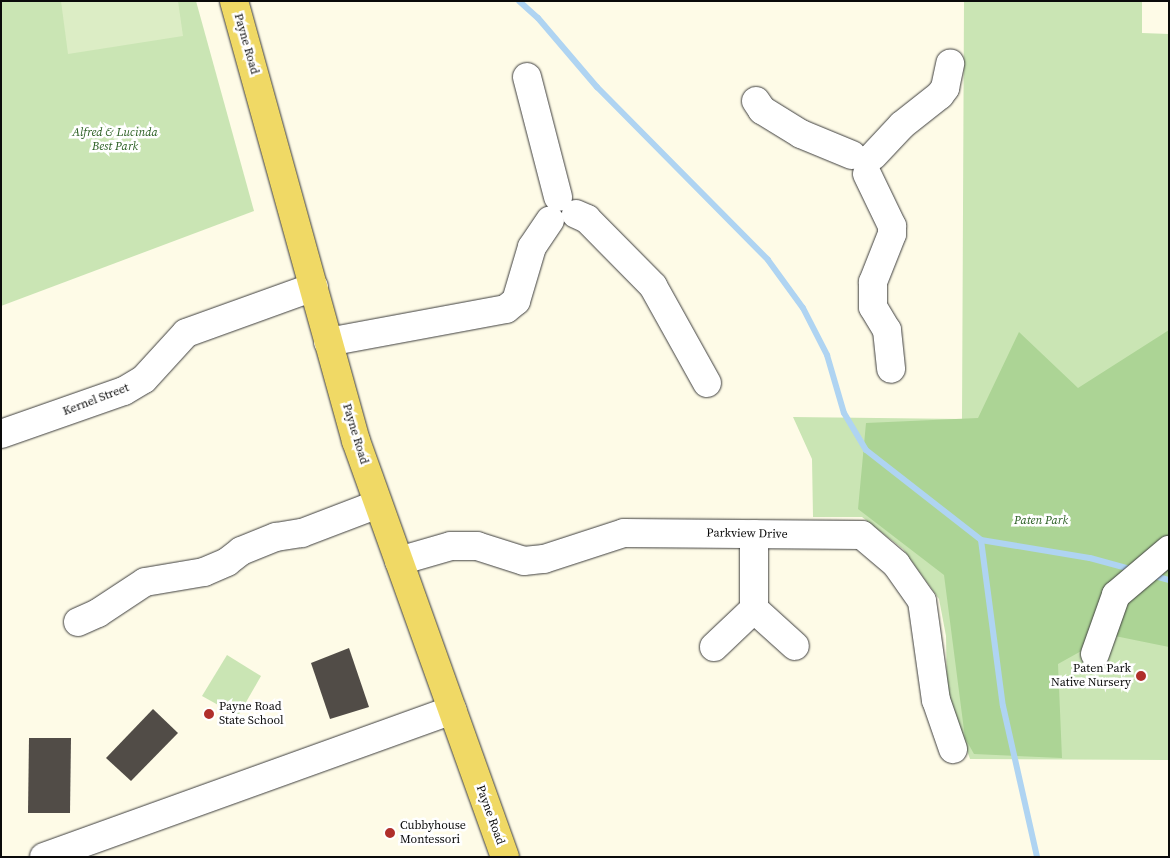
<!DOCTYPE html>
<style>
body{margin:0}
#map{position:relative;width:1170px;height:858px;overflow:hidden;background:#fefbe7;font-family:"Source Serif 4",serif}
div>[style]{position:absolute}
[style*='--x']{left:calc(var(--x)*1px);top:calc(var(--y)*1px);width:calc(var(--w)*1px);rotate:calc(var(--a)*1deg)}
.green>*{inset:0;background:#cae5b4}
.forest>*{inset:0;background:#acd495}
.pitch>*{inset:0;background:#dcedc5}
.stream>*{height:6px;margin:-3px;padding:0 3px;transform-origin:3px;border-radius:3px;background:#afd4f2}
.building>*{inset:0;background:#514c47}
.roads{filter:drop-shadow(0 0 1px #3d3d3d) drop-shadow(0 0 1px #3d3d3d)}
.minor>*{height:28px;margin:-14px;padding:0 14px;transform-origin:14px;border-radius:14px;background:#fff}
.major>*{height:28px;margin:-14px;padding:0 14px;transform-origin:14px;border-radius:14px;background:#f0d965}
.dots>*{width:14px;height:14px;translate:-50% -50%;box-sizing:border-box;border:2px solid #fff;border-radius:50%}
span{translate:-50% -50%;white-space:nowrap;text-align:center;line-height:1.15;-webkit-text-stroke:5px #fff;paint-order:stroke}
.street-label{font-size:12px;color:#0a0a0a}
.park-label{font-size:12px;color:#275c1f;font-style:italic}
.poi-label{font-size:12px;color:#0a0a0a}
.right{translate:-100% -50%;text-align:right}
.left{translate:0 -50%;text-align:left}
.frame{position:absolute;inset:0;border:2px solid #0a0a0a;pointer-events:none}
</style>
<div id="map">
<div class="green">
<div style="clip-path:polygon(1px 1px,196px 1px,254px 211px,1px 306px)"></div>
<div style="clip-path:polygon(964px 1px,1142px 1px,1142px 33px,1169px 34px,1169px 760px,970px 759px,947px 694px,946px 636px,939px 599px,903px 549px,862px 517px,813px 517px,812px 459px,793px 417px,962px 419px)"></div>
<div style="clip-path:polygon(227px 655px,261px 676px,238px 716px,202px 696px)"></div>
</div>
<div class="forest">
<div style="clip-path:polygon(1169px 330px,1169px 647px,1110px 635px,1058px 664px,1062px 758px,974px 754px,965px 738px,944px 575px,858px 509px,866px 423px,978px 418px,1019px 332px,1078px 388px)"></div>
</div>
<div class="pitch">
<div style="clip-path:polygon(61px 1px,178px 1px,183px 36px,68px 54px)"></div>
</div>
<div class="stream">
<div style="--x:519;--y:1;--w:25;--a:42"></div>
<div style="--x:538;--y:18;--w:91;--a:49.5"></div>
<div style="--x:597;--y:87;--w:243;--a:45.3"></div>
<div style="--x:768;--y:260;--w:59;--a:53.9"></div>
<div style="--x:803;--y:308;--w:53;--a:62.9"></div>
<div style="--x:827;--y:355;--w:60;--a:73.7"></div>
<div style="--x:844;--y:413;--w:43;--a:59.3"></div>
<div style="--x:866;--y:450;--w:146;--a:38"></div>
<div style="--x:981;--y:540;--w:110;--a:9.4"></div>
<div style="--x:1090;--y:558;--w:46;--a:15.3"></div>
<div style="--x:981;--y:540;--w:167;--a:82.5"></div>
<div style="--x:1003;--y:706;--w:155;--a:77.3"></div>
<div style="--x:1151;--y:575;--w:19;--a:16"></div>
</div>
<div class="building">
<div style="clip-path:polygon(349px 648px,369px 707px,330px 719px,311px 663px)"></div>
<div style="clip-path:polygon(153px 709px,178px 733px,131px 781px,106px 758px)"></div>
<div style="clip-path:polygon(29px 738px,71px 738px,70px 813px,28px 813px)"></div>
</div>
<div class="roads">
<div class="minor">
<div style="--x:527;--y:77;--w:124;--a:75.5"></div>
<div style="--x:756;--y:101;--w:11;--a:56"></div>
<div style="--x:762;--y:110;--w:46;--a:31.6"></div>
<div style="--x:801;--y:134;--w:55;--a:22.4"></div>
<div style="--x:873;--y:156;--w:42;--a:-46.9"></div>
<div style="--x:902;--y:125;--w:48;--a:-38.3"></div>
<div style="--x:940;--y:95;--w:9;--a:-54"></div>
<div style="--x:945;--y:88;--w:25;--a:-78"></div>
<div style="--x:867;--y:174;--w:58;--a:64.3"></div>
<div style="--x:892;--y:226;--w:8;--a:90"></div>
<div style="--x:892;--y:234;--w:52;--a:111.6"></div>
<div style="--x:873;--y:282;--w:25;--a:90"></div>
<div style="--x:873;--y:307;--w:27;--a:59"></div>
<div style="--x:887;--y:330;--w:39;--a:84"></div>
<div style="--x:576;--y:214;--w:12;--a:24"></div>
<div style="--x:587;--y:219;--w:94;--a:45.4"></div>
<div style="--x:653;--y:286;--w:111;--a:60.9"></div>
<div style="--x:328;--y:342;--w:181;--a:-10.5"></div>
<div style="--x:506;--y:309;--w:13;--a:-39"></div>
<div style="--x:516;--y:301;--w:56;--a:-73.5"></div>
<div style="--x:532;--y:247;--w:32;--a:-56"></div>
<div style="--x:1;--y:434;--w:130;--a:-19.3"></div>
<div style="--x:124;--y:391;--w:23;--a:-31"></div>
<div style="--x:144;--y:379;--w:62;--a:-47.6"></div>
<div style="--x:186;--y:333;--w:136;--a:-19.8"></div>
<div style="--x:399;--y:561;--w:54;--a:-16.1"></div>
<div style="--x:451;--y:546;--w:26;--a:0"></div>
<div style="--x:477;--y:546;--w:49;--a:17.7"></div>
<div style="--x:524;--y:561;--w:20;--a:-6"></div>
<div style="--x:544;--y:559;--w:84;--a:-18"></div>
<div style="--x:624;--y:533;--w:238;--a:0.5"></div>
<div style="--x:862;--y:535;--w:45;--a:40.5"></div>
<div style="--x:896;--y:564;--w:45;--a:54.9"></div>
<div style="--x:922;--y:601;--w:100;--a:82"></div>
<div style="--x:936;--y:700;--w:52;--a:70.9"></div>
<div style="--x:754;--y:609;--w:75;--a:-90"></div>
<div style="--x:78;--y:622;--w:22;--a:-24"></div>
<div style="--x:98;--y:613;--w:56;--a:-33.4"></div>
<div style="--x:145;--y:582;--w:60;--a:-9.6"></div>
<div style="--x:204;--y:572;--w:25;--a:-23"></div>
<div style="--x:227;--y:562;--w:18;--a:-38"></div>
<div style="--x:241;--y:551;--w:38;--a:-22"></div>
<div style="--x:276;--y:537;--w:26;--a:-9"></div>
<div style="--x:302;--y:533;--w:81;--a:-20.9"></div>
<div style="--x:714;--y:647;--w:55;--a:-43.5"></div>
<div style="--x:754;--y:609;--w:55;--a:42.1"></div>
<div style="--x:1095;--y:654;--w:63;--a:-70.4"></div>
<div style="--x:1116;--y:595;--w:70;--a:-40.3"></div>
<div style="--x:44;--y:857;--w:434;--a:-19.8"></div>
</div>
<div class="major">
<div style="--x:234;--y:1;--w:457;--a:74.5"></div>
<div style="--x:356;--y:441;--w:442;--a:70.3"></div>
</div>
</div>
<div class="dots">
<div style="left:1141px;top:676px;background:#b02f2b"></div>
<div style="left:209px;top:714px;background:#b02f2b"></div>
<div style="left:390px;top:833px;background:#b02f2b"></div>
</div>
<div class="street-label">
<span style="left:246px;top:44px;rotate:74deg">Payne Road</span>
<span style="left:96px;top:400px;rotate:-21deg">Kernel Street</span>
<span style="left:355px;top:434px;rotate:73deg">Payne Road</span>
<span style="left:747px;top:534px;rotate:1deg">Parkview Drive</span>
<span style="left:490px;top:815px;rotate:70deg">Payne Road</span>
</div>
<div class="park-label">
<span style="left:115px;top:140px">Alfred &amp; Lucinda<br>Best Park</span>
<span style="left:1041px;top:521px">Paten Park</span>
</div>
<div class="poi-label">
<span class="right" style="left:1131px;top:676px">Paten Park<br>Native Nursery</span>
<span class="left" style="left:219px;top:714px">Payne Road<br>State School</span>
<span class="left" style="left:400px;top:833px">Cubbyhouse<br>Montessori</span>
</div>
<div class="frame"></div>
</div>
